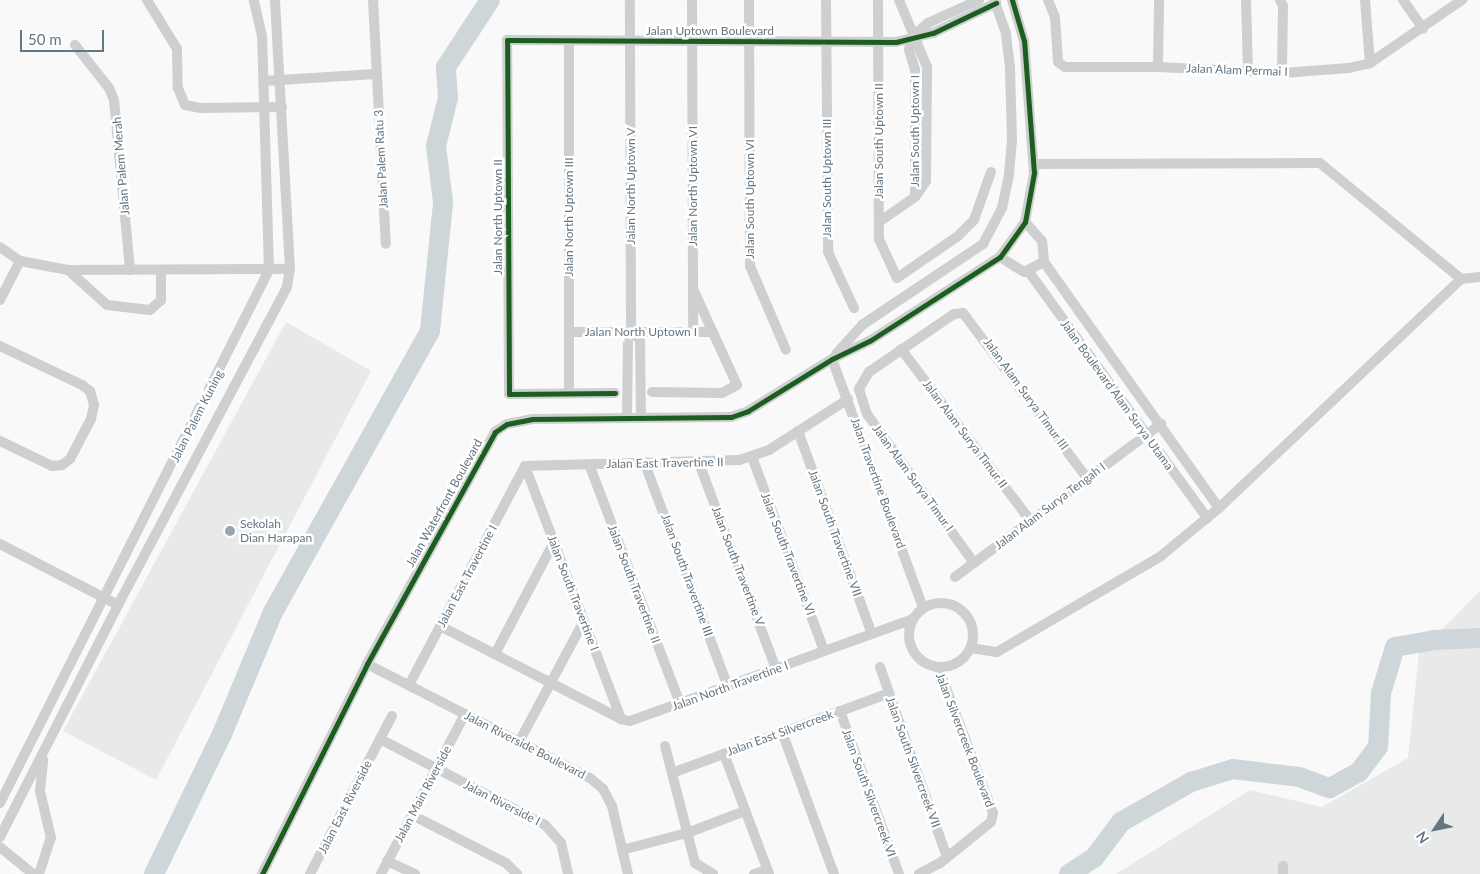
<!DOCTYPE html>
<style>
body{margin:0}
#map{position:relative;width:1480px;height:874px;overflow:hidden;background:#f9f9f9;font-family:Lato,sans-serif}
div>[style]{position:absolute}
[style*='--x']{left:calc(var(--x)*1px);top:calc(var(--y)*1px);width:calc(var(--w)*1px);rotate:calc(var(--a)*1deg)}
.built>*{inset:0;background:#e8e9e9}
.river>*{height:20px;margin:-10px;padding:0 10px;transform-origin:10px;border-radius:10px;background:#ced6d9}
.street>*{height:10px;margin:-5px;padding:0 5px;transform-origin:5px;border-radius:5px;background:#cecfd0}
.street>.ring{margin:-5px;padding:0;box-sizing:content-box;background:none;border:10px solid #cecfd0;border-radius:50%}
.cycleway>*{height:5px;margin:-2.5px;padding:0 2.5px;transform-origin:2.5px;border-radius:2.5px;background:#1b5e20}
.dots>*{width:14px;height:14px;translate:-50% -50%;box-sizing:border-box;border:2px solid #fff;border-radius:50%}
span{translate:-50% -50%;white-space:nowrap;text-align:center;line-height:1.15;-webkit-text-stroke:5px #fff;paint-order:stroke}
.street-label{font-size:12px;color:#657683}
.poi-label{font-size:12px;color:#657683}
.left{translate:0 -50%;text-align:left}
.north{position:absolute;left:1410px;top:804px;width:50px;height:50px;-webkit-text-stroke:4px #fff;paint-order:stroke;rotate:236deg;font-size:14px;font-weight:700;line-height:20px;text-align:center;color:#657683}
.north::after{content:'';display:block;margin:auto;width:18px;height:22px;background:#657683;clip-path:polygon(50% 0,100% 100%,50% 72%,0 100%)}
.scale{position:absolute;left:20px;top:30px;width:84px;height:22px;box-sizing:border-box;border:2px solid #657683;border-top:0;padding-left:6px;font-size:15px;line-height:18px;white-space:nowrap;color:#657683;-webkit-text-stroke:4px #fff;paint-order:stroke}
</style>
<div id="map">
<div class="built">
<div style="clip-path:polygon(286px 322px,371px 371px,156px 780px,63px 731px)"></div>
<div style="clip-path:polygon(1480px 591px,1480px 874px,1116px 874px,1250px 790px,1322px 807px,1408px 758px,1419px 653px)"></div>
</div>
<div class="river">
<div style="--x:154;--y:874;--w:156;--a:-64.1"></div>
<div style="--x:222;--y:734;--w:132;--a:-67.3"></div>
<div style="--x:273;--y:612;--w:322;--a:-60.8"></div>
<div style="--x:430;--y:331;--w:130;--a:-84.2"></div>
<div style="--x:443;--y:202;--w:56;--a:-97.1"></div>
<div style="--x:436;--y:146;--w:49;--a:-76"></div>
<div style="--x:448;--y:98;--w:31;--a:-94"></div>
<div style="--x:446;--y:67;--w:80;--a:-56.7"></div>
<div style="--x:1069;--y:874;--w:30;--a:-33"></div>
<div style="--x:1094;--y:858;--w:45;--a:-53.1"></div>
<div style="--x:1121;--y:822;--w:81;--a:-29.7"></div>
<div style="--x:1191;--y:782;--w:44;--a:-17.2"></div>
<div style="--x:1233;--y:769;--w:66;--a:6.9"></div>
<div style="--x:1299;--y:777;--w:33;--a:20"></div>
<div style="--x:1330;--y:788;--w:33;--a:-29"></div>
<div style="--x:1359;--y:772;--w:31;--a:-53"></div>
<div style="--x:1378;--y:747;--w:54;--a:-86.8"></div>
<div style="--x:1381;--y:693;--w:48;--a:-73.1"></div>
<div style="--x:1395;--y:647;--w:39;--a:-10"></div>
<div style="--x:1433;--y:640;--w:47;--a:-2.4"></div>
</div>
<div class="street">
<div style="--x:147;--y:0;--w:57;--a:58.5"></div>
<div style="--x:177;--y:49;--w:39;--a:89"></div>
<div style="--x:178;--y:88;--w:18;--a:68"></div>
<div style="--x:185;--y:105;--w:15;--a:11"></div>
<div style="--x:200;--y:108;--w:82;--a:-0.7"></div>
<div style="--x:373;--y:0;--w:244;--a:87"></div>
<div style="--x:692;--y:0;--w:331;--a:89.8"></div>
<div style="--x:749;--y:0;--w:266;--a:89.8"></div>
<div style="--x:750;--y:266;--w:91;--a:66.8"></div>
<div style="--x:826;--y:0;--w:252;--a:89.5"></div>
<div style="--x:828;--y:252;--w:62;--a:65.1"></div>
<div style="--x:878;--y:0;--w:239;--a:89.8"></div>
<div style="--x:879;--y:239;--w:43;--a:65.2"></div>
<div style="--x:897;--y:278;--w:74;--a:-34.5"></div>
<div style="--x:958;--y:236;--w:23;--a:-45"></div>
<div style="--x:974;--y:220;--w:51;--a:-70.5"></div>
<div style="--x:1048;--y:0;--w:18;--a:68"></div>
<div style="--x:1055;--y:17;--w:45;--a:86.2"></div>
<div style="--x:1058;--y:62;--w:9;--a:36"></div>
<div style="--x:1065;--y:67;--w:93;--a:0"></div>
<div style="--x:1158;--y:67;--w:124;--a:2.8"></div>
<div style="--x:1282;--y:73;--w:67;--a:-4.3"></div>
<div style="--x:1349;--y:68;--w:22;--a:-13"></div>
<div style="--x:1370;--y:63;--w:112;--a:-34.4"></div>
<div style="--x:1246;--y:0;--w:70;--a:88.4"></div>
<div style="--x:1280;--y:0;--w:7;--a:63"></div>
<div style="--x:1283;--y:6;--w:67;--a:90.9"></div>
<div style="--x:1365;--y:0;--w:63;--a:85.5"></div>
<div style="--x:1403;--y:0;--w:35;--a:55"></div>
<div style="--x:913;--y:36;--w:20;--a:-41"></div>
<div style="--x:928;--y:23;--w:56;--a:-24.3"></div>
<div style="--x:912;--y:37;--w:13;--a:103"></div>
<div style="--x:909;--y:50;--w:21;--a:73"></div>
<div style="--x:915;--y:70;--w:127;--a:90"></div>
<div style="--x:569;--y:41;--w:352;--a:90"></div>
<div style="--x:75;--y:45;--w:55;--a:51.7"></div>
<div style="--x:109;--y:88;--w:13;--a:67"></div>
<div style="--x:114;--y:100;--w:171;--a:84.6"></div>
<div style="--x:1158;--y:67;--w:67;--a:-89.1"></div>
<div style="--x:264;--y:81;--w:112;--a:-3.6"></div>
<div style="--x:1034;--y:164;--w:286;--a:-0.2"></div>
<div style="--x:1320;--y:163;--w:183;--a:39.4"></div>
<div style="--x:879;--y:222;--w:44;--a:-34.8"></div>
<div style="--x:915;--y:197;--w:19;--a:-55"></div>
<div style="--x:926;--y:181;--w:114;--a:-89.5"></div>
<div style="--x:927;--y:67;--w:73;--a:-112.7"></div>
<div style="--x:0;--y:247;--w:24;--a:35"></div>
<div style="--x:20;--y:261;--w:49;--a:10.6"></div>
<div style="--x:68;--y:270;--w:222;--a:-0.3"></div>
<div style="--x:1000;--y:257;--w:28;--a:32"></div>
<div style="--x:1024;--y:272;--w:22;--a:-27"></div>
<div style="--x:1044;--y:262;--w:21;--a:-95"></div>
<div style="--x:1042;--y:241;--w:25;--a:-132"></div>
<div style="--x:1044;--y:262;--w:302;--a:54.6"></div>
<div style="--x:68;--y:270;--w:52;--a:41.9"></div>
<div style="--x:107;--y:305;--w:43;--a:6.6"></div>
<div style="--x:150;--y:310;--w:15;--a:-42"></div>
<div style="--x:161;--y:300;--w:30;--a:-90"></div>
<div style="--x:1029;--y:272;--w:304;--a:54.1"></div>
<div style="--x:0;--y:300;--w:44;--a:-62.9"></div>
<div style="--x:569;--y:332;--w:144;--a:0"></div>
<div style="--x:631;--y:332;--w:11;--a:38"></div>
<div style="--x:640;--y:339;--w:79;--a:89.3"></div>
<div style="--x:0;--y:346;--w:91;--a:25.4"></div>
<div style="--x:82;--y:385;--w:10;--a:37"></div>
<div style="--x:90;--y:391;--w:15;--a:74"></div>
<div style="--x:94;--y:405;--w:14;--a:102"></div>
<div style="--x:91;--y:419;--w:45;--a:117.7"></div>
<div style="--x:70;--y:459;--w:10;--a:143"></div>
<div style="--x:62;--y:465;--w:10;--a:174"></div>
<div style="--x:52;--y:466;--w:58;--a:-154.3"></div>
<div style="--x:901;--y:349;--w:213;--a:53"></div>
<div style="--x:836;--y:354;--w:39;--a:-48"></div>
<div style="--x:862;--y:325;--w:146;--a:-33.8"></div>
<div style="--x:983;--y:244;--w:41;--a:-62.2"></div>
<div style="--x:1002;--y:208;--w:35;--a:-78"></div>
<div style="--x:1009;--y:174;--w:34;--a:-85"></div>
<div style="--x:1012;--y:140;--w:73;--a:-91.6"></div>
<div style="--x:1010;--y:67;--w:34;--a:-97"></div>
<div style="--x:1006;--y:33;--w:35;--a:-110"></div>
<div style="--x:832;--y:359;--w:265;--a:69.9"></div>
<div style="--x:652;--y:392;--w:70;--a:0.8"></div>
<div style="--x:722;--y:393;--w:17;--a:-28"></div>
<div style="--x:737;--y:385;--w:103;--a:-114.6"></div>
<div style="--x:615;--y:393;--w:106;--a:179.5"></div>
<div style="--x:509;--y:394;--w:354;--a:-90.3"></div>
<div style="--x:507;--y:40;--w:389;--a:0.3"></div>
<div style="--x:896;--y:42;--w:38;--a:-14"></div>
<div style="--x:933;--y:33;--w:70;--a:-25.5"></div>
<div style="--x:627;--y:418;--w:79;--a:-89.3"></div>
<div style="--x:628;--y:339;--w:8;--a:-67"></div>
<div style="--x:631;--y:332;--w:332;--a:-90.2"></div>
<div style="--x:798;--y:431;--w:216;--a:70"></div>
<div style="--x:752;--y:457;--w:207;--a:69.6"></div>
<div style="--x:699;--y:463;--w:220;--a:69.5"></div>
<div style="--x:589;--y:464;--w:257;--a:69.2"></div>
<div style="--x:645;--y:464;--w:238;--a:69.6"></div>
<div style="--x:525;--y:466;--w:214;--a:-1.6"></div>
<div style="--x:739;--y:460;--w:32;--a:-18"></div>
<div style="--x:769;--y:450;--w:94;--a:-32.8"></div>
<div style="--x:525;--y:466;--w:271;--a:69.2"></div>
<div style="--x:0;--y:544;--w:133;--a:27.3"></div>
<div style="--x:974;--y:563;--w:183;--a:-125.7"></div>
<div style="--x:867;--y:414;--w:26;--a:-108"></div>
<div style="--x:859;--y:389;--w:20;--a:-60"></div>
<div style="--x:869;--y:372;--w:103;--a:-34.3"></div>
<div style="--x:954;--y:314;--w:9;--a:-6"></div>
<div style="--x:963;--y:313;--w:206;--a:53.1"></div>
<div style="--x:955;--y:577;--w:257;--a:-36.6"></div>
<div class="ring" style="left:909px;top:603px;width:54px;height:54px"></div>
<div style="--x:440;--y:626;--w:203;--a:27.2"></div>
<div style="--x:621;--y:719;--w:9;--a:13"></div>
<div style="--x:630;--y:721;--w:301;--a:-19.8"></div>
<div style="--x:971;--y:648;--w:26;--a:9"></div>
<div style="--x:997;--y:652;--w:190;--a:-30.3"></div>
<div style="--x:1161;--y:556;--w:75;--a:-39.6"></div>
<div style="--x:1219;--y:508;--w:333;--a:-43.4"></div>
<div style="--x:1461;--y:279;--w:19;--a:-6"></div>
<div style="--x:495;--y:654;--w:127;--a:-62.2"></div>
<div style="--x:367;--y:664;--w:250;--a:27.1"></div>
<div style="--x:590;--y:778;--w:17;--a:40"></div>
<div style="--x:603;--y:789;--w:19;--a:62"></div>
<div style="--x:612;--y:806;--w:70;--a:76.8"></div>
<div style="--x:880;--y:667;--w:201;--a:70.6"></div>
<div style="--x:409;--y:685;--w:248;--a:-62.1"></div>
<div style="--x:840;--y:711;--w:173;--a:70.1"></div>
<div style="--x:782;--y:732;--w:151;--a:69.9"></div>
<div style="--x:380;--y:739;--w:186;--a:27.5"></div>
<div style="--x:545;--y:825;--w:24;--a:48"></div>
<div style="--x:561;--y:843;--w:32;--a:77"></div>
<div style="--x:519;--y:742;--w:137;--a:-61.8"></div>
<div style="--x:665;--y:746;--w:121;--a:75.6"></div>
<div style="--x:695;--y:863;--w:21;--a:31"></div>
<div style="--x:724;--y:754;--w:128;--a:69.4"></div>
<div style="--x:672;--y:773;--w:231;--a:-20.2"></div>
<div style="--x:0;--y:803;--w:597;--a:-63.22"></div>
<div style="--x:269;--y:270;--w:234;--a:-91.7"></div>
<div style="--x:262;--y:36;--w:37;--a:-103"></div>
<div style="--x:412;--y:815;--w:106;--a:27.1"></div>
<div style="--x:506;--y:863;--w:16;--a:45"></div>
<div style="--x:0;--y:837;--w:260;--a:-63"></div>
<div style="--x:118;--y:605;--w:360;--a:-62"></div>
<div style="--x:287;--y:287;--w:18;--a:-81"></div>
<div style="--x:290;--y:269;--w:269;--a:-93.2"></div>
<div style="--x:0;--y:847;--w:43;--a:39.3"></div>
<div style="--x:622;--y:850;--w:67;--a:-14.7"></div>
<div style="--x:687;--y:833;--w:62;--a:-20.8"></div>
<div style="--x:387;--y:861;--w:31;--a:25"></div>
<div style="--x:39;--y:874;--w:38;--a:-72"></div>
<div style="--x:51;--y:838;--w:48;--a:-103.2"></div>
<div style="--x:40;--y:791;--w:31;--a:-84"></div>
<div style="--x:262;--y:874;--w:235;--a:-63.4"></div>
<div style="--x:367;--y:664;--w:265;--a:-61.1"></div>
<div style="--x:495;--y:432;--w:14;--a:-34"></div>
<div style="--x:507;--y:424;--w:25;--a:-11"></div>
<div style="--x:532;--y:419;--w:199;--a:-0.6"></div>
<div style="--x:731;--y:417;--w:18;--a:-19"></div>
<div style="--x:748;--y:411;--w:99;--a:-31.8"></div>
<div style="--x:832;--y:359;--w:43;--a:-26"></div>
<div style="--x:871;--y:340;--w:153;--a:-32.8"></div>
<div style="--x:1000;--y:257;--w:43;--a:-54.5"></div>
<div style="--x:1025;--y:222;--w:50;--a:-79.6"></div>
<div style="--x:1034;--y:173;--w:132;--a:-94.3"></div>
<div style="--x:1024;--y:41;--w:43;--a:-106.3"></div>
<div style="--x:310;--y:874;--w:178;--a:-62.6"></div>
<div style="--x:381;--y:874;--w:181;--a:-62.3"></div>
<div style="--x:754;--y:874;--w:14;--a:-17"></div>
<div style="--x:919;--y:874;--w:24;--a:-28"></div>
<div style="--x:940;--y:863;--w:65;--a:-38.8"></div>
<div style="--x:991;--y:822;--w:9;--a:-77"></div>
<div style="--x:993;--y:813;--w:156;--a:-110.6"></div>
<div style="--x:1283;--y:874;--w:8;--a:-90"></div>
</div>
<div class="cycleway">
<div style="--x:615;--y:393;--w:106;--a:179.5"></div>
<div style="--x:509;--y:394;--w:354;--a:-90.3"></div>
<div style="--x:507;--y:40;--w:389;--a:0.3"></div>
<div style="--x:896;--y:42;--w:38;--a:-14"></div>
<div style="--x:933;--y:33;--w:70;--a:-25.5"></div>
<div style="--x:262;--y:874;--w:235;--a:-63.4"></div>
<div style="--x:367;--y:664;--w:265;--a:-61.1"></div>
<div style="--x:495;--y:432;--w:14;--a:-34"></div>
<div style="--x:507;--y:424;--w:25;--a:-11"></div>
<div style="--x:532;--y:419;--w:199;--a:-0.6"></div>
<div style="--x:731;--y:417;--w:18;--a:-19"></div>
<div style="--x:748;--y:411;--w:99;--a:-31.8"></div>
<div style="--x:832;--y:359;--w:43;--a:-26"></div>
<div style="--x:871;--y:340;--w:153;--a:-32.8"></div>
<div style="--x:1000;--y:257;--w:43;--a:-54.5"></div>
<div style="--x:1025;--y:222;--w:50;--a:-79.6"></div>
<div style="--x:1034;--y:173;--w:132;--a:-94.3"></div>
<div style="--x:1024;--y:41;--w:43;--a:-106.3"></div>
</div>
<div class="dots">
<div style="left:230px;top:531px;background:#99a4ac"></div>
</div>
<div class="street-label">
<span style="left:710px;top:31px">Jalan Uptown Boulevard</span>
<span style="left:1237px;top:70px;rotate:2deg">Jalan Alam Permai I</span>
<span style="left:915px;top:131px;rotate:-90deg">Jalan South Uptown I</span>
<span style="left:879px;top:141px;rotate:-90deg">Jalan South Uptown II</span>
<span style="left:381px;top:159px;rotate:-93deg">Jalan Palem Ratu 3</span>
<span style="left:121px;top:166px;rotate:-95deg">Jalan Palem Merah</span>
<span style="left:827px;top:178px;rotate:-90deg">Jalan South Uptown III</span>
<span style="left:631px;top:186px;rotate:-90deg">Jalan North Uptown V</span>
<span style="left:693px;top:186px;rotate:-90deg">Jalan North Uptown VI</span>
<span style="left:750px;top:199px;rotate:-90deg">Jalan South Uptown VI</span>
<span style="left:498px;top:217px;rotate:-90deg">Jalan North Uptown II</span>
<span style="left:569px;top:217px;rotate:-90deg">Jalan North Uptown III</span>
<span style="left:641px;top:332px">Jalan North Uptown I</span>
<span style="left:1026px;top:394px;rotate:54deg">Jalan Alam Surya Timur III</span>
<span style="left:1117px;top:395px;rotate:54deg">Jalan Boulevard Alam Surya Utama</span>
<span style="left:197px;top:416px;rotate:-63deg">Jalan Palem Kuning</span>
<span style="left:965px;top:434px;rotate:53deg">Jalan Alam Surya Timur II</span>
<span style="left:665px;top:463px;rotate:-1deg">Jalan East Travertine II</span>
<span style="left:913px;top:478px;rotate:54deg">Jalan Alam Surya Timur I</span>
<span style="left:878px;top:483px;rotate:70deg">Jalan Travertine Boulevard</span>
<span style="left:444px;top:503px;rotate:-61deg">Jalan Waterfront Boulevard</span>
<span style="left:1050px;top:506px;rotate:-37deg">Jalan Alam Surya Tengah I</span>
<span style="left:835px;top:533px;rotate:70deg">Jalan South Travertine VII</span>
<span style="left:788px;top:554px;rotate:69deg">Jalan South Travertine VI</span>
<span style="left:738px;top:566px;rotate:69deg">Jalan South Travertine V</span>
<span style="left:687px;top:575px;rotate:70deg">Jalan South Travertine III</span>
<span style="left:467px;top:576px;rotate:-62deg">Jalan East Travertine I</span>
<span style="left:634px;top:584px;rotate:69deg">Jalan South Travertine II</span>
<span style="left:573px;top:593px;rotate:69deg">Jalan South Travertine I</span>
<span style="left:730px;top:686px;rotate:-20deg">Jalan North Travertine I</span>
<span style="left:780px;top:733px;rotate:-20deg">Jalan East Silvercreek</span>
<span style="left:965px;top:740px;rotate:69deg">Jalan Silvercreek Boulevard</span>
<span style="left:525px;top:745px;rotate:27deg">Jalan Riverside Boulevard</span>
<span style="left:913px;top:762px;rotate:70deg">Jalan South Silvercreek VII</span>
<span style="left:869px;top:793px;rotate:70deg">Jalan South Silvercreek VI</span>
<span style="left:423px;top:794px;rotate:-62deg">Jalan Main Riverside</span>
<span style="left:502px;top:803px;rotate:27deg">Jalan Riverside I</span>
<span style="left:345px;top:807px;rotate:-63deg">Jalan East Riverside</span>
</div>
<div class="poi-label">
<span class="left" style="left:240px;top:531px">Sekolah<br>Dian Harapan</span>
</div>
<div class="north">N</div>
<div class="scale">50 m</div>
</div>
